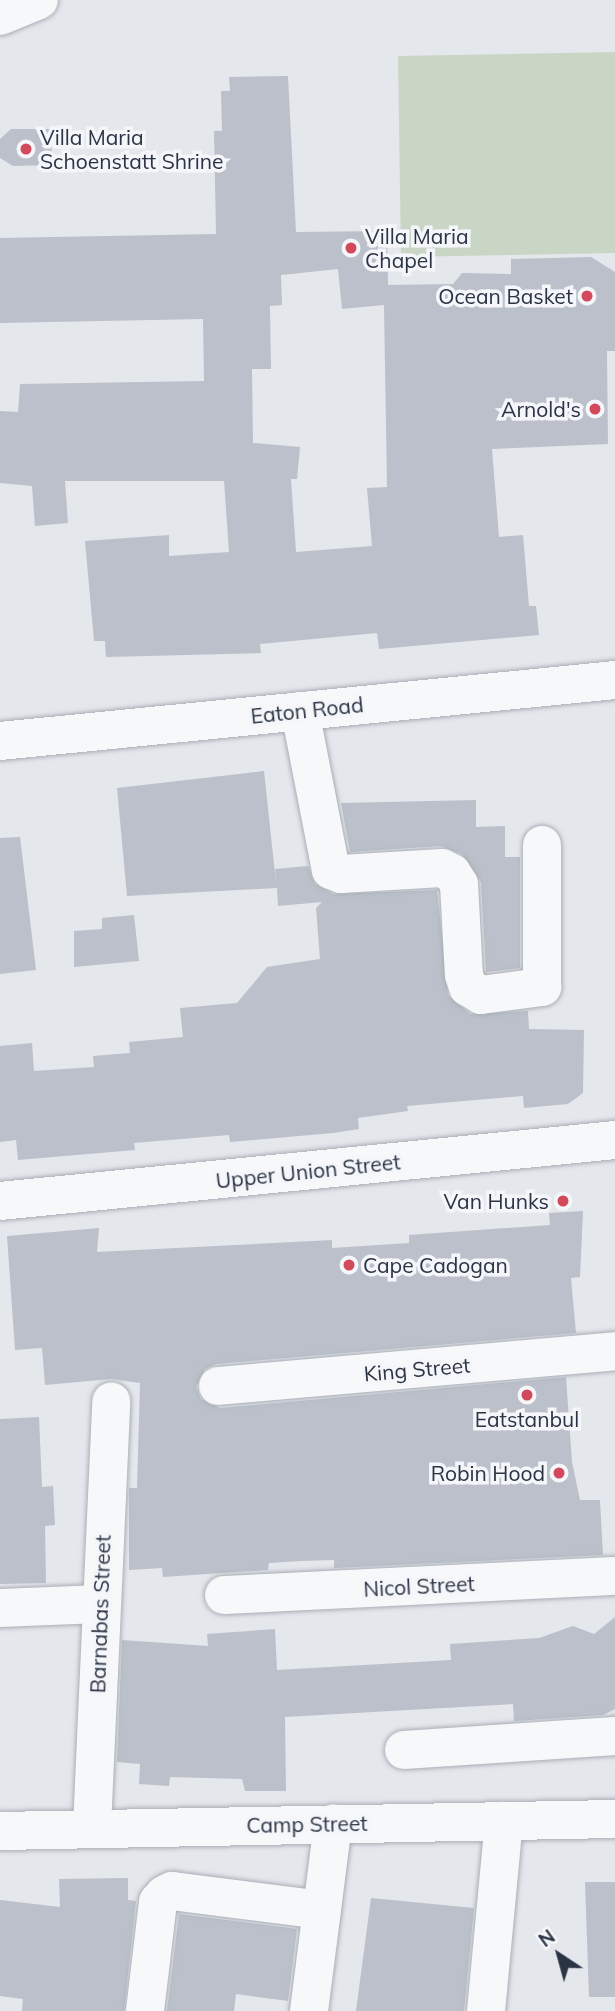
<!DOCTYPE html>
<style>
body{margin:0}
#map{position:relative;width:615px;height:2011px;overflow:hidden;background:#e4e7ec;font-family:Mulish,sans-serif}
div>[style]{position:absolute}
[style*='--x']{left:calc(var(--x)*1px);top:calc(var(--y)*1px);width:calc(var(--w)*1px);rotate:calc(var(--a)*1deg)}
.green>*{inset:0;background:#c9d6c5}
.building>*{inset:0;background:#bbc0ca}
.roads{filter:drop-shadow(0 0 2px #a9aeb7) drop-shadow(0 0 2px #a9aeb7)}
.minor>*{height:38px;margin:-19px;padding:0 19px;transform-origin:19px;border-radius:19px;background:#f7f8fa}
.dots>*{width:19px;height:19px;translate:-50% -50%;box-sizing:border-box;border:4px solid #f4f6f9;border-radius:50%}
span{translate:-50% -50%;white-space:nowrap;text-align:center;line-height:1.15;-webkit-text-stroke:7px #f4f6f9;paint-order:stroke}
.poi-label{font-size:21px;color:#2b3445}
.left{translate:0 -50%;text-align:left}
.right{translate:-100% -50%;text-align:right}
.street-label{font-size:21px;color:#2b3445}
.north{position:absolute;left:524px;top:1920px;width:70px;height:70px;-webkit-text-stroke:5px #f4f6f9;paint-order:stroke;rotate:324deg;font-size:19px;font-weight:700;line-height:28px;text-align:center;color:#2b3445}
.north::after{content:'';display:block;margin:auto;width:24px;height:32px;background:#2b3445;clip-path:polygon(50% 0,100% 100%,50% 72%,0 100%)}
</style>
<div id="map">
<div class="green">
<div style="clip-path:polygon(615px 52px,615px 253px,401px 257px,398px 56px)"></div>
</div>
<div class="building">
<div style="clip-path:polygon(evenodd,288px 76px,296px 232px,387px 231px,388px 285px,453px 284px,462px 273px,511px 274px,511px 259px,591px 257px,615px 272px,615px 351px,607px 351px,608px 444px,492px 449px,499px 537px,523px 535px,529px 606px,536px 606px,539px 635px,379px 649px,377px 633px,260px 644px,261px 653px,106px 657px,105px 641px,94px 641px,85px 541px,169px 535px,169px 556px,229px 552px,224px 481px,65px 481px,68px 523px,35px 526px,32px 486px,0 483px,0 411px,18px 412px,20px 384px,204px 381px,203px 319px,0 323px,0 238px,216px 234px,214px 131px,222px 131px,221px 91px,230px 91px,229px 77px,288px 76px,338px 269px,342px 309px,384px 305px,387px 487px,367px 488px,372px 546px,296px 552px,291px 479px,297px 479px,300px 447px,253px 443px,252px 369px,271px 369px,270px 306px,282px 305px,281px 275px,338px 269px)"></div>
<div style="clip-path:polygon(11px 129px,51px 129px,52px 165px,13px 166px,0 158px,0 139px)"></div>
<div style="clip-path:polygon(264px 771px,276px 883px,275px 869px,308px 866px,315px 884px,333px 894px,437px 890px,448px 995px,470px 1014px,528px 1011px,529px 1029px,584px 1030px,583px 1093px,568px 1104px,524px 1108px,523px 1096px,407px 1106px,408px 1111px,358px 1118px,359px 1129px,333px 1133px,230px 1142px,229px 1135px,134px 1143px,135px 1150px,18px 1160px,16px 1140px,0 1142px,0 1046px,32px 1043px,34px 1071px,94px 1067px,93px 1056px,130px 1053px,129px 1042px,183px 1037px,180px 1008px,237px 1003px,267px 967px,320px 959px,316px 908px,322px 902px,278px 906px,277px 888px,127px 896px,117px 788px)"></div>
<div style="clip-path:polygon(476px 800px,476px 827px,505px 826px,505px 857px,520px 857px,520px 968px,486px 972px,481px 882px,462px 854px,441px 846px,350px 852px,341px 803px)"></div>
<div style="clip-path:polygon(20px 837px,36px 970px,0 974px,0 838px)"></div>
<div style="clip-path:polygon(134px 915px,139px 961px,74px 967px,74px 931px,102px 929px,102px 918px)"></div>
<div style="clip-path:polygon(583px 1211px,580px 1277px,571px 1278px,576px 1333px,216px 1364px,205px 1369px,196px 1387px,201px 1399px,220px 1408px,566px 1377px,572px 1462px,580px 1500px,600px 1500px,603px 1555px,334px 1568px,334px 1560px,301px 1561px,269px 1563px,268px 1570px,163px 1577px,162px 1568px,129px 1570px,129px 1488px,137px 1488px,140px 1383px,111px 1379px,45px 1385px,42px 1348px,15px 1350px,7px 1236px,99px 1228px,97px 1252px,332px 1240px,332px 1248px,409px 1243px,409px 1235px,550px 1225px,549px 1213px)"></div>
<div style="clip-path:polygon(39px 1417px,42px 1487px,53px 1486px,55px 1525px,45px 1526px,46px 1583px,0 1584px,0 1419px)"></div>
<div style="clip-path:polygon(615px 1617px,615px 1709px,603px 1715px,514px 1721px,513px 1704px,285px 1717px,286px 1791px,245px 1791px,242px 1779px,170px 1777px,169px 1786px,139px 1784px,140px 1764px,117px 1762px,122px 1640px,208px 1646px,207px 1634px,275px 1629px,277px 1670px,451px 1660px,450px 1644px,539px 1638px,573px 1626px,594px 1634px)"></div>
<div style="clip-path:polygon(128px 1878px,128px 1900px,136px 1901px,124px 2011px,22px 2011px,23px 1999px,0 1996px,0 1900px,60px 1907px,59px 1879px)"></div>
<div style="clip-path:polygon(585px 1882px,615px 1882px,615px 1997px,589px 1997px)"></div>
<div style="clip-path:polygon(371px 1898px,474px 1908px,464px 2011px,356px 2011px)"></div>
<div style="clip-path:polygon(179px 1914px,297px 1929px,288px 2001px,236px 1994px,234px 2011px,167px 2011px)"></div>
</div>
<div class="roads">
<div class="minor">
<div style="--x:0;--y:16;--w:42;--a:-22.3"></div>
<div style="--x:300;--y:711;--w:162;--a:79"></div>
<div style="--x:331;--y:870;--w:11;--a:22"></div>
<div style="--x:341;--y:874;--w:101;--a:-3.4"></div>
<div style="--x:442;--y:868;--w:11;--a:27"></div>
<div style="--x:452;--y:873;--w:13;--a:58"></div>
<div style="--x:459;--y:884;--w:91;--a:86.9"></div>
<div style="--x:464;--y:975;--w:13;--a:72"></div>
<div style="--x:468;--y:987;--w:15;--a:32"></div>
<div style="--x:481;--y:995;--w:62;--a:-7.5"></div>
<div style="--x:542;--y:987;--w:142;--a:-90"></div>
<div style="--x:0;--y:741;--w:618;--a:-5.66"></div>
<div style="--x:0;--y:1201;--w:618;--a:-5.66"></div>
<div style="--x:218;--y:1386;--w:399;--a:-5"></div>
<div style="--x:224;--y:1595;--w:391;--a:-2.8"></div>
<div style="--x:0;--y:1608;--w:100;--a:-2.3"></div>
<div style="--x:404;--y:1750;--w:211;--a:-3.8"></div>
<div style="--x:92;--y:1827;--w:426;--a:-87.4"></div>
<div style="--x:0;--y:1831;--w:615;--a:-1.12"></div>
<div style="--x:145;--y:2011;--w:110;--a:-83.2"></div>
<div style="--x:158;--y:1902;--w:9;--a:-49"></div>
<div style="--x:164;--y:1895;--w:9;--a:-27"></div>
<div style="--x:172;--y:1891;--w:151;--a:7.2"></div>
<div style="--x:309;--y:2011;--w:189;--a:-82.7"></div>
<div style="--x:486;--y:2011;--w:191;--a:-84.6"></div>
</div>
</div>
<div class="dots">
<div style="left:26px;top:149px;background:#d1495b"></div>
<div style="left:351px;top:248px;background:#d1495b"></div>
<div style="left:587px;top:296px;background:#d1495b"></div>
<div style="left:595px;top:409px;background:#d1495b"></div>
<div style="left:563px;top:1201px;background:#d1495b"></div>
<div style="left:349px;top:1265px;background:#d1495b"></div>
<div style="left:527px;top:1395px;background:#d1495b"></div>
<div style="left:559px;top:1473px;background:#d1495b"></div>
</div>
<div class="poi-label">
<span class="left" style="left:40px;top:149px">Villa Maria<br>Schoenstatt Shrine</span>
<span class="left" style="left:365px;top:248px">Villa Maria<br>Chapel</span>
<span class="right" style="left:573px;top:296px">Ocean Basket</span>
<span class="right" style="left:581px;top:409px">Arnold's</span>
<span class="right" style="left:549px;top:1201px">Van Hunks</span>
<span class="left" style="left:363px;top:1265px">Cape Cadogan</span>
<span style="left:527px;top:1419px">Eatstanbul</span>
<span class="right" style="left:545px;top:1473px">Robin Hood</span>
</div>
<div class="street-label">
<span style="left:307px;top:710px;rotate:-6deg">Eaton Road</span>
<span style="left:308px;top:1171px;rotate:-6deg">Upper Union Street</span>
<span style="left:417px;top:1369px;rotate:-5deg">King Street</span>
<span style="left:419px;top:1586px;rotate:-3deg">Nicol Street</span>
<span style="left:100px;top:1614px;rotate:-88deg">Barnabas Street</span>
<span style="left:307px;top:1824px;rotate:-1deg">Camp Street</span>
</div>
<div class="north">N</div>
</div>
